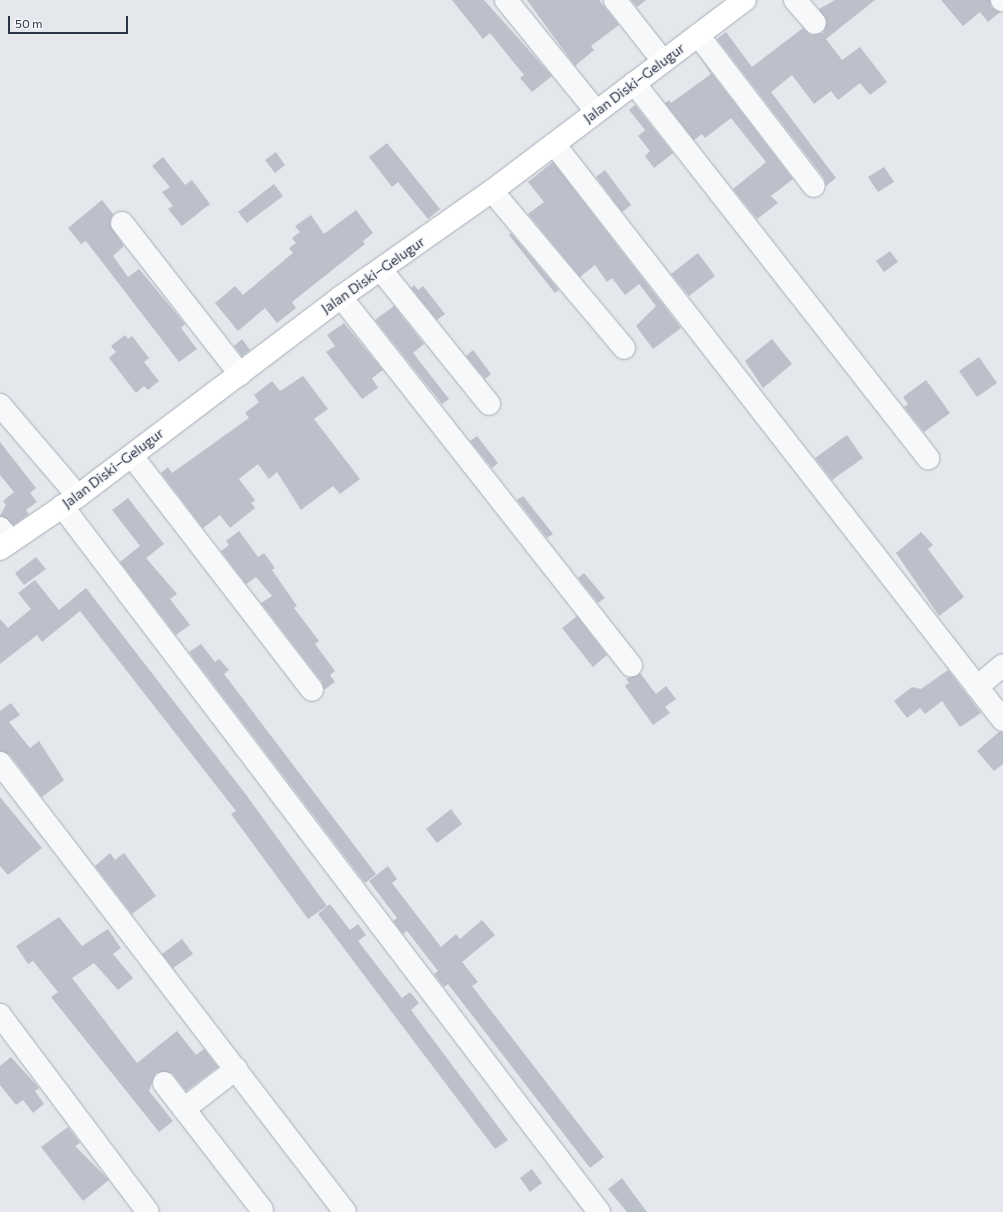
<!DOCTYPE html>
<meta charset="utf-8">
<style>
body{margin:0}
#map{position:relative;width:1003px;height:1212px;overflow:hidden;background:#e4e7ec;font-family:Commissioner,sans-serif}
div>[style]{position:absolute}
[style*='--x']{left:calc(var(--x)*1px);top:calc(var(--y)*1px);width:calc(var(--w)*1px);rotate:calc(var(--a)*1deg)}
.building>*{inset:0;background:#bbc0ca}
.roads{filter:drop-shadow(0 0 1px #a9aeb7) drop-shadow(0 0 1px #a9aeb7)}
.minor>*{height:22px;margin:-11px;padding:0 11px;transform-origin:11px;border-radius:11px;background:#f7f8fa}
.major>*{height:22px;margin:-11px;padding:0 11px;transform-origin:11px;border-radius:11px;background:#fff}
span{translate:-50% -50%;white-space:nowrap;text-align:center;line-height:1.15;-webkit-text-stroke:3px #f4f6f9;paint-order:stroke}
.street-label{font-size:14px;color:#2b3445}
.scale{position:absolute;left:8px;top:16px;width:120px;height:18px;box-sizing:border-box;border:2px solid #2b3445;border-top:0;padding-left:5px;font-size:12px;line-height:14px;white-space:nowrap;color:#2b3445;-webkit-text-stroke:3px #f4f6f9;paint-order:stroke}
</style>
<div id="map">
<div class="building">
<div style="clip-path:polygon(452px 0,484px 0,552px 76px,532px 92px,520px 78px,524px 75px,490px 33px,483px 39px)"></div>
<div style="clip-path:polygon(527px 0,599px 0,619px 25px,591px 46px,594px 50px,575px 66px)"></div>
<div style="clip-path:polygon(631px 0,646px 0,637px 7px)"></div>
<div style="clip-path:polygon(835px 0,875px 0,826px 39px,842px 60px,860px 47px,887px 82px,870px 95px,860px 83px,838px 100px,831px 91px,814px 104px,792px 75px,771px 92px,836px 178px,826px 186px,824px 178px,717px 39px,726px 32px,752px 67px,803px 28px,811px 35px,823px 33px,827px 21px,819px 9px)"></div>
<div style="clip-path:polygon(941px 0,990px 0,991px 7px,1000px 12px,988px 22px,980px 12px,963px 26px)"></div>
<div style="clip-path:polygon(697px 54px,793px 179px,771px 196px,778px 203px,757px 219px,733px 189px,766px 162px,731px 118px,705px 138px,702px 134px,694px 140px,665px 103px,669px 100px,671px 103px,711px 74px)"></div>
<div style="clip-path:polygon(635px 105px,673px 153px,654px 168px,645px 156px,650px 151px,638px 136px,645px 130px,629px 110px)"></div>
<div style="clip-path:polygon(387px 143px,440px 209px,428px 219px,398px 182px,392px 187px,369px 157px)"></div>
<div style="clip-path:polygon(276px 152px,285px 165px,275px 173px,265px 160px)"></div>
<div style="clip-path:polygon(163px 157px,185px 185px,192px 180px,210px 204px,182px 226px,168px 209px,173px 206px,162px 192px,170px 187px,152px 166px)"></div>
<div style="clip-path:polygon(553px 162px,681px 328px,653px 349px,636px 326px,656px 306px,639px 284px,625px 295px,612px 278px,607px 282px,595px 265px,580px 277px,528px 214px,544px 202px,528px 182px)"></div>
<div style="clip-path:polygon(884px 167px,894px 182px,878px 192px,868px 177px)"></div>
<div style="clip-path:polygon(605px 170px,631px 205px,622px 212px,596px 177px)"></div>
<div style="clip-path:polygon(274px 184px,283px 196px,247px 223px,238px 212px)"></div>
<div style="clip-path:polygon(102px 200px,113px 214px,110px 225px,124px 246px,113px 256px,128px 277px,139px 269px,185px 324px,181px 328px,197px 349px,179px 362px,86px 241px,81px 244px,68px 228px)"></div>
<div style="clip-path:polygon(356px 210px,373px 233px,363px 241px,365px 244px,292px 302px,296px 308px,277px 323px,265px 308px,238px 331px,215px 303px,235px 286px,243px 295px,288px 257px,293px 253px,289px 248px,296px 243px,292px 238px,300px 232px,295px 226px,311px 215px,324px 234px)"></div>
<div style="clip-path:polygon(511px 233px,559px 290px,555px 293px,509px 235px)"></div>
<div style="clip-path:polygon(890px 251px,898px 262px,884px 272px,876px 261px)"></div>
<div style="clip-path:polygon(698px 253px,715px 276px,689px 296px,671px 274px)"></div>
<div style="clip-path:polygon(414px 285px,418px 290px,423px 286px,445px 314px,437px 320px,411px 288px)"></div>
<div style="clip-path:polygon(394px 306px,424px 344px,413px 353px,449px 399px,442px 404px,375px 320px)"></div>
<div style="clip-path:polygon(344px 323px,383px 370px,372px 378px,378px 388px,362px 399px,326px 352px,335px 346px,327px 335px)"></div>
<div style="clip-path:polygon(125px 335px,128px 339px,132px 336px,149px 358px,144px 362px,159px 381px,148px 390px,144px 386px,136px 393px,109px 358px,116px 352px,111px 346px)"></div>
<div style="clip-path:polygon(242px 339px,250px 350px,242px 356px,234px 346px)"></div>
<div style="clip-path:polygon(772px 339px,792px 364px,763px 388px,745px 361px)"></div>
<div style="clip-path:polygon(473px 350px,491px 374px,485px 379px,466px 356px)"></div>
<div style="clip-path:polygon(979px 357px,997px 383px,977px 397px,959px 371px)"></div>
<div style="clip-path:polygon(303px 376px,328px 409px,314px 419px,360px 479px,340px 494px,333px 486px,301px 510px,277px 472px,269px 479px,258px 464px,239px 479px,255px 500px,251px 503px,255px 508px,230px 528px,220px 515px,203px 528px,161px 473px,168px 467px,172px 473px,249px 418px,245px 413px,259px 402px,254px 395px,272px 381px,280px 391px)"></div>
<div style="clip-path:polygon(926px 380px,950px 413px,924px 432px,904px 407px,908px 404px,903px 397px)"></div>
<div style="clip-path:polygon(847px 435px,863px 458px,832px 480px,815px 458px)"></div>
<div style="clip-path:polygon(477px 436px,498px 463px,492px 468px,470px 441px)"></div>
<div style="clip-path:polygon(0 442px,36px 488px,30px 493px,37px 502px,26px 510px,29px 514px,14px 525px,0 516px,6px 505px,3px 501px,14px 492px,0 475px)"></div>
<div style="clip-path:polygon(523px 496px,553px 534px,547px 538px,517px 500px)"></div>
<div style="clip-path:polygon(128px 498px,164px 544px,146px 558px,177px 594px,170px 599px,190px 625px,176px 635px,120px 562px,140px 546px,112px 510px)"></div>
<div style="clip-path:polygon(239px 531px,258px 557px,264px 553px,275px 568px,272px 570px,297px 606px,294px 608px,319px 641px,315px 644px,335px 671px,330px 675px,335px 682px,324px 690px,322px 682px,261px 603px,272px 596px,256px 577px,246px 584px,221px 551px,229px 545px,226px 541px)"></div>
<div style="clip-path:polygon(921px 532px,933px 545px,928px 549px,964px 597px,939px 616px,896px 553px)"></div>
<div style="clip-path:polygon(36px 557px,46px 569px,24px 585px,15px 573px)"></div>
<div style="clip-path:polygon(584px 573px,605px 598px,598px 603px,578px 578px)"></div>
<div style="clip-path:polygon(35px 580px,59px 610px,86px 588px,247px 796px,327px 906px,308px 919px,231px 814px,236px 811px,80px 611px,42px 642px,37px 635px,0 664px,0 619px,8px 628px,31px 609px,18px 593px)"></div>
<div style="clip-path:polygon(577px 616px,607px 655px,593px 667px,562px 628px)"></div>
<div style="clip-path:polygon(201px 644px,215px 662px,219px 659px,229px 670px,224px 674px,376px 874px,365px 883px,189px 652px)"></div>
<div style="clip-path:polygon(948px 670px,981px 713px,960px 727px,942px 701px,925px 714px,920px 708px,907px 718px,894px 701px,912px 687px,921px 689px)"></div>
<div style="clip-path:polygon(640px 673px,656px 694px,666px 686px,676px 699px,665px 707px,670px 713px,653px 725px,625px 686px,629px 683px,626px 679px)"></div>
<div style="clip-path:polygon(11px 703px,20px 715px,9px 722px,30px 748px,39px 741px,64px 780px,42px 797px,10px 755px,0 751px,0 711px)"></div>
<div style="clip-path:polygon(999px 732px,1003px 732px,1003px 764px,994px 771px,977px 751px)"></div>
<div style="clip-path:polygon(0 797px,42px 848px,8px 875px,0 866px)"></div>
<div style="clip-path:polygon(451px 809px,462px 824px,437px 843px,426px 829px)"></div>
<div style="clip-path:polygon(110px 853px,115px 860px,124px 853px,156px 896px,132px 914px,95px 866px)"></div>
<div style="clip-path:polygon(388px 866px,397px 879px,392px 883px,441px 947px,456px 934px,460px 939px,482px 920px,495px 935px,462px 962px,478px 982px,472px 986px,604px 1157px,590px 1168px,448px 984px,444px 987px,434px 974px,438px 971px,407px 931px,403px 934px,393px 921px,397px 918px,369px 881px)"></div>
<div style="clip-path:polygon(330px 904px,350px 930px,358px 924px,366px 935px,358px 941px,402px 998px,410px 992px,419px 1003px,411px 1010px,508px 1140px,495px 1149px,318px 914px)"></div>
<div style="clip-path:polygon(59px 917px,82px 946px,108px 929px,121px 948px,113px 954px,133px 978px,118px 990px,94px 963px,72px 978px,137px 1063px,177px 1031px,196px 1055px,204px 1049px,218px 1067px,186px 1091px,172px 1073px,156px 1073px,149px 1091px,173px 1121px,159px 1132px,51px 997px,58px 992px,33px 961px,28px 964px,16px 946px)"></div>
<div style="clip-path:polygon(182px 939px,193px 954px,173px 968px,162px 954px)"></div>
<div style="clip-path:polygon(11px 1057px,39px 1088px,35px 1091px,44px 1104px,33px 1113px,23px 1100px,16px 1105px,0 1085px,0 1066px)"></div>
<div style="clip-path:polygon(68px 1127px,80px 1143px,75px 1146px,109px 1180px,83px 1201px,41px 1147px)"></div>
<div style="clip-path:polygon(532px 1169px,542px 1183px,530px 1192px,520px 1178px)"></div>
<div style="clip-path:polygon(622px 1178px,632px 1192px,647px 1212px,627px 1212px,608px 1189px)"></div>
</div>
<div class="roads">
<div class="minor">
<div style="--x:506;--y:0;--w:143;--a:51"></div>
<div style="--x:615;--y:0;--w:78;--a:51.8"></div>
<div style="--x:795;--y:0;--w:30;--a:49"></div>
<div style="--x:1002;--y:0;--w:1;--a:0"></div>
<div style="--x:698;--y:35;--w:190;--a:52.5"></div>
<div style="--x:634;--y:83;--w:477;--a:51.9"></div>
<div style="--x:554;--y:144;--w:730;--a:52.06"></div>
<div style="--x:492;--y:191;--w:205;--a:49.9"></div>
<div style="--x:122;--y:223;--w:192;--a:52"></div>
<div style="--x:381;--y:270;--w:172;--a:51.1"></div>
<div style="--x:341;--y:297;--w:469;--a:51.8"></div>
<div style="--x:0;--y:405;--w:120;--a:49.4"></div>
<div style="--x:132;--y:456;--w:295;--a:52.4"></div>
<div style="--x:62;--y:506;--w:887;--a:52.74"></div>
<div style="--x:0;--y:528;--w:17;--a:50"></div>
<div style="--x:977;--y:687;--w:34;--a:-40"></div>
<div style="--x:0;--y:763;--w:566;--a:52.46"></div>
<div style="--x:0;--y:1015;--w:246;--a:53.1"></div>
<div style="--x:164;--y:1083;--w:160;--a:52.3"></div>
<div style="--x:184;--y:1109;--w:66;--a:-37.6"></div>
</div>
<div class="major">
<div style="--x:0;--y:549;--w:94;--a:-34.2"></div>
<div style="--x:78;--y:496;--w:330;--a:-37.1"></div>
<div style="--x:341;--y:297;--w:184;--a:-35.1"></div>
<div style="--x:492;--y:191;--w:317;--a:-37.1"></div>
</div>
</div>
<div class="street-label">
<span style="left:634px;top:83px;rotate:-37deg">Jalan Diski–Gelugur</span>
<span style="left:373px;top:275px;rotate:-35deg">Jalan Diski–Gelugur</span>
<span style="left:113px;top:468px;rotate:-37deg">Jalan Diski–Gelugur</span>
</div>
<div class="scale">50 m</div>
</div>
